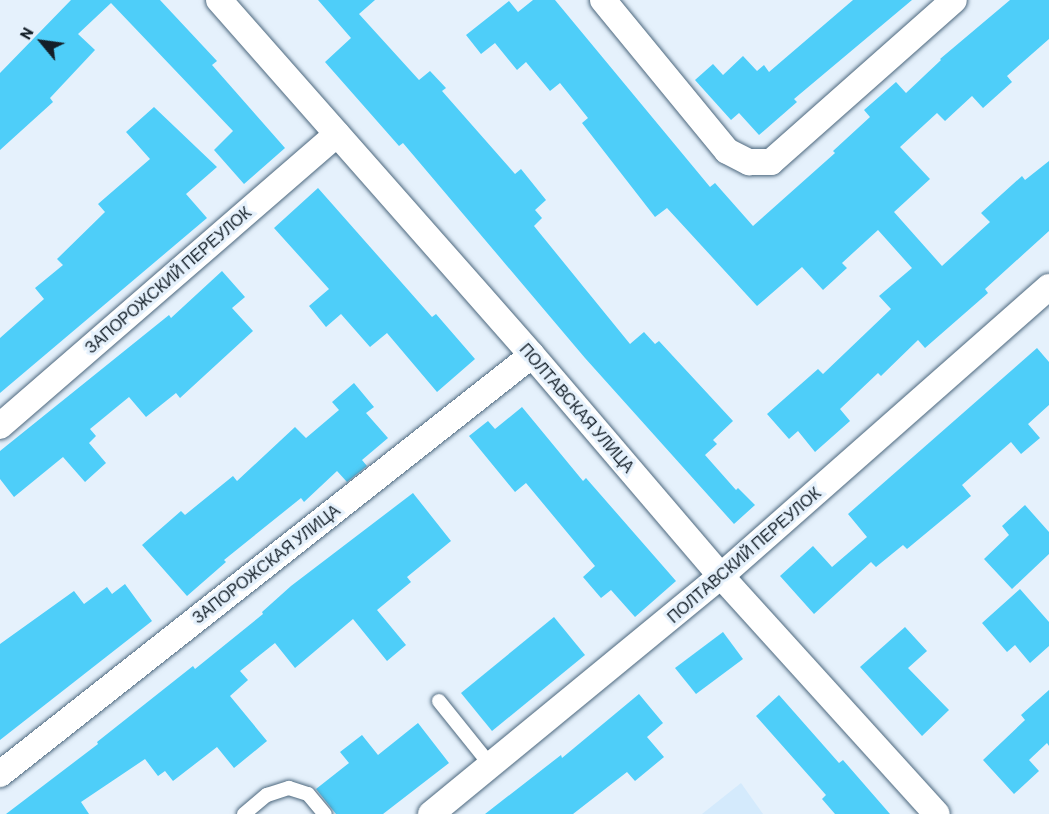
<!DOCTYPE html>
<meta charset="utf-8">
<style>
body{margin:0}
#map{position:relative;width:1049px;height:814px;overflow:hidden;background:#e5f1fc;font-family:Barlow,sans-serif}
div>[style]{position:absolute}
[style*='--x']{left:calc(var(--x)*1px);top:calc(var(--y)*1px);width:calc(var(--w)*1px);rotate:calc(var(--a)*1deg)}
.built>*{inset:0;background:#d4eafc}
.building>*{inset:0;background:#4ecef9}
.roads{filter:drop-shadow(0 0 2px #4d687e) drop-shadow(0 0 2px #4d687e)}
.service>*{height:14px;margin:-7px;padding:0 7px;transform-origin:7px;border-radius:7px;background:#fff}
.minor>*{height:26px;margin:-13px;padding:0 13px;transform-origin:13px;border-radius:13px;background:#fff}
span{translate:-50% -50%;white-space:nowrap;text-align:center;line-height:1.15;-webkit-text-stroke:6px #e5f1fc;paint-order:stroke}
.street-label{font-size:16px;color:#141f28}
.north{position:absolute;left:12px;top:12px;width:60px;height:60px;-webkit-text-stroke:4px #e5f1fc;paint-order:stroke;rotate:299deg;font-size:16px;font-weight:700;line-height:24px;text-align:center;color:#141f28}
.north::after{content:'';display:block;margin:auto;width:21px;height:27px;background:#141f28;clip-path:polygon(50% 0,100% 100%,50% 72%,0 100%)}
</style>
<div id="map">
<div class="built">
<div style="clip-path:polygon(741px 783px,763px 814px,702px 814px)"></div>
</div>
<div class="building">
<div style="clip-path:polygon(71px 0,160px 0,217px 61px,212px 65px,285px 148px,244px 184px,214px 150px,233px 131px,111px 3px,78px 34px,95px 50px,50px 98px,53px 102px,0 150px,0 73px)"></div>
<div style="clip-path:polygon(318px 0,375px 0,359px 14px,419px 80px,430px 71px,446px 88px,442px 91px,515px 174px,521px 169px,546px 200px,535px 210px,542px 218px,534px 226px,630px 344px,644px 332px,655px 344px,659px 341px,733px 421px,713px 440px,717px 444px,705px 455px,736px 490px,738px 488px,755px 505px,734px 524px,585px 358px,403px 143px,399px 146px,325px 62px,351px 38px)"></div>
<div style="clip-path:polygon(533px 0,555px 0,710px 187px,715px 183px,753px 226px,835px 153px,833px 151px,870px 117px,864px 110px,896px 82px,906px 93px,941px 60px,940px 59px,1010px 0,1049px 0,1049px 39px,1007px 76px,1012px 82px,983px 108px,972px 96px,945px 121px,937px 113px,900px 147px,930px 179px,894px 212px,942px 266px,990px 222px,981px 213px,1022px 176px,1025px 180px,1049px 161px,1049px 231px,985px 289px,988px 293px,925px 348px,918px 340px,881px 376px,878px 373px,840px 409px,850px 421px,815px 452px,798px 431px,789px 439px,767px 414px,818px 369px,823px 374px,891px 309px,879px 296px,912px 268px,878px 230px,842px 263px,847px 268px,823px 290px,802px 267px,757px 306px,667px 208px,655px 217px,582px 123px,588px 118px,560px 83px,550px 91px,526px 62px,517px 70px,495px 43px,481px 54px,466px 35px,509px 1px,518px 12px)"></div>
<div style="clip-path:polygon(853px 0,912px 0,794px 99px,797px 102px,759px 135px,739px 113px,731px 120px,695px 80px,713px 64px,723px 75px,743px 56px,757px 71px,764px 65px,769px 72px)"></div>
<div style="clip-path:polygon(154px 107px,217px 167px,186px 194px,207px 218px,0 393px,0 338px,44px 299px,35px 288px,63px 265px,57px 259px,105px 212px,98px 204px,150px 159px,126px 132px)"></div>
<div style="clip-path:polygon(318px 188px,432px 317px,436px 314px,475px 359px,437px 392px,387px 333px,370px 347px,341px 314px,326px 327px,309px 306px,329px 289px,274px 228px)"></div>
<div style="clip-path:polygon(222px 271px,245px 297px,232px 308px,253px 331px,180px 398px,176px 393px,146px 417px,129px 397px,90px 429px,96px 436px,89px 443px,106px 463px,85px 482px,63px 457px,14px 497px,0 479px,0 451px,169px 315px,171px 318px)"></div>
<div style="clip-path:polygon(1037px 348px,1049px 362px,1049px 405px,1028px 424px,1040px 438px,1021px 454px,1011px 442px,962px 485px,971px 496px,907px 549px,903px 545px,876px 567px,871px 562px,814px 614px,780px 576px,813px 546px,832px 567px,867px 537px,848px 514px)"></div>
<div style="clip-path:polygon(354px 383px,374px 407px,366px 413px,388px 438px,362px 460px,367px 466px,347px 482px,337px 471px,304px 502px,301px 498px,224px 560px,226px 562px,187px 596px,142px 545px,181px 511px,185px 515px,233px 476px,237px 481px,295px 427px,306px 438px,339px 410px,332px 402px)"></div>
<div style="clip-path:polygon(522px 407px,583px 481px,586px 478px,676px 581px,635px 617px,611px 590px,601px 598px,583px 577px,595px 566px,526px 483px,515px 492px,469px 436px,488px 421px,495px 429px)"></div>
<div style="clip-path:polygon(413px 493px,451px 541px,407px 577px,411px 582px,377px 610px,406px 645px,387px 661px,353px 619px,295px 668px,275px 643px,240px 671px,248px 680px,230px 696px,267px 741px,234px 768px,217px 747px,173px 781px,165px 771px,158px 776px,145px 759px,81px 802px,89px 814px,6px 814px,98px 744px,97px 742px,193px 666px,195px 669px,263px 614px,262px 612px,291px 586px)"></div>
<div style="clip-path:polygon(1025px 505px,1049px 532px,1049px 554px,1012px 589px,984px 559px,1009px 535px,1002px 526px)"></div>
<div style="clip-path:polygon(125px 584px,152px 621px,0 740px,0 644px,74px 591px,84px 604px,107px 587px,112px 594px)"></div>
<div style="clip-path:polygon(1020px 589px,1049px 622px,1049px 646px,1030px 663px,1015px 645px,1007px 652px,982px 623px)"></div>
<div style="clip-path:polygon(554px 617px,585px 655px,492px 731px,461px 693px)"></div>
<div style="clip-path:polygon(905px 627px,927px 651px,908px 668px,949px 710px,922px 736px,860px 667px)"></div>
<div style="clip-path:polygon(723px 632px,743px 659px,696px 694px,675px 668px)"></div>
<div style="clip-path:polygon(1049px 690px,1049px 746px,1047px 743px,1029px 760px,1039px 771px,1014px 794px,983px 760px,1025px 720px,1021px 715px)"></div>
<div style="clip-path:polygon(639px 694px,663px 723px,647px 737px,664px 757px,635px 781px,627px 772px,573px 814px,485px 814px,561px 755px,562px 758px)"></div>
<div style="clip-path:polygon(779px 695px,839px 763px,843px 760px,890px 814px,835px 814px,822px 799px,826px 795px,756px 716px)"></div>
<div style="clip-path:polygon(418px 723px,449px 763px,383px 814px,336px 814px,316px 789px,349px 763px,340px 752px,362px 735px,378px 755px)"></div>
</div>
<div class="roads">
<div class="service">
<div style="--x:439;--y:701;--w:83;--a:51.3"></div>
<div style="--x:244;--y:814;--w:30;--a:-40"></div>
<div style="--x:267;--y:795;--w:23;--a:-18"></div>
<div style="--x:289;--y:788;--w:20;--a:18"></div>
<div style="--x:308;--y:794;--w:26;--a:50"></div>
</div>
<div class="minor">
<div style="--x:219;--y:0;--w:473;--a:48.6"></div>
<div style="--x:532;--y:355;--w:291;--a:49.5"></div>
<div style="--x:721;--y:576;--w:321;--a:47.8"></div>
<div style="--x:603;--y:0;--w:195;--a:50.6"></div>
<div style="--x:727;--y:151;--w:25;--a:27"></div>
<div style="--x:749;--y:162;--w:22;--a:0"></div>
<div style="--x:771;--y:162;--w:244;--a:-41.5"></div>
<div style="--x:0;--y:426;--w:446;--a:-40.9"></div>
<div style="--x:0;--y:774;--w:677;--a:-38.22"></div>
<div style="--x:431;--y:814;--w:375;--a:-39.4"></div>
<div style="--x:721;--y:576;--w:437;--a:-41.4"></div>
</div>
</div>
<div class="street-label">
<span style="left:168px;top:280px;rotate:-41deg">ЗАПОРОЖСКИЙ ПЕРЕУЛОК</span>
<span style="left:577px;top:408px;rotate:49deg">ПОЛТАВСКАЯ УЛИЦА</span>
<span style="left:744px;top:555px;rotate:-41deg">ПОЛТАВСКИЙ ПЕРЕУЛОК</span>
<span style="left:266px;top:564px;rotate:-38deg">ЗАПОРОЖСКАЯ УЛИЦА</span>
</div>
<div class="north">N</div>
</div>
